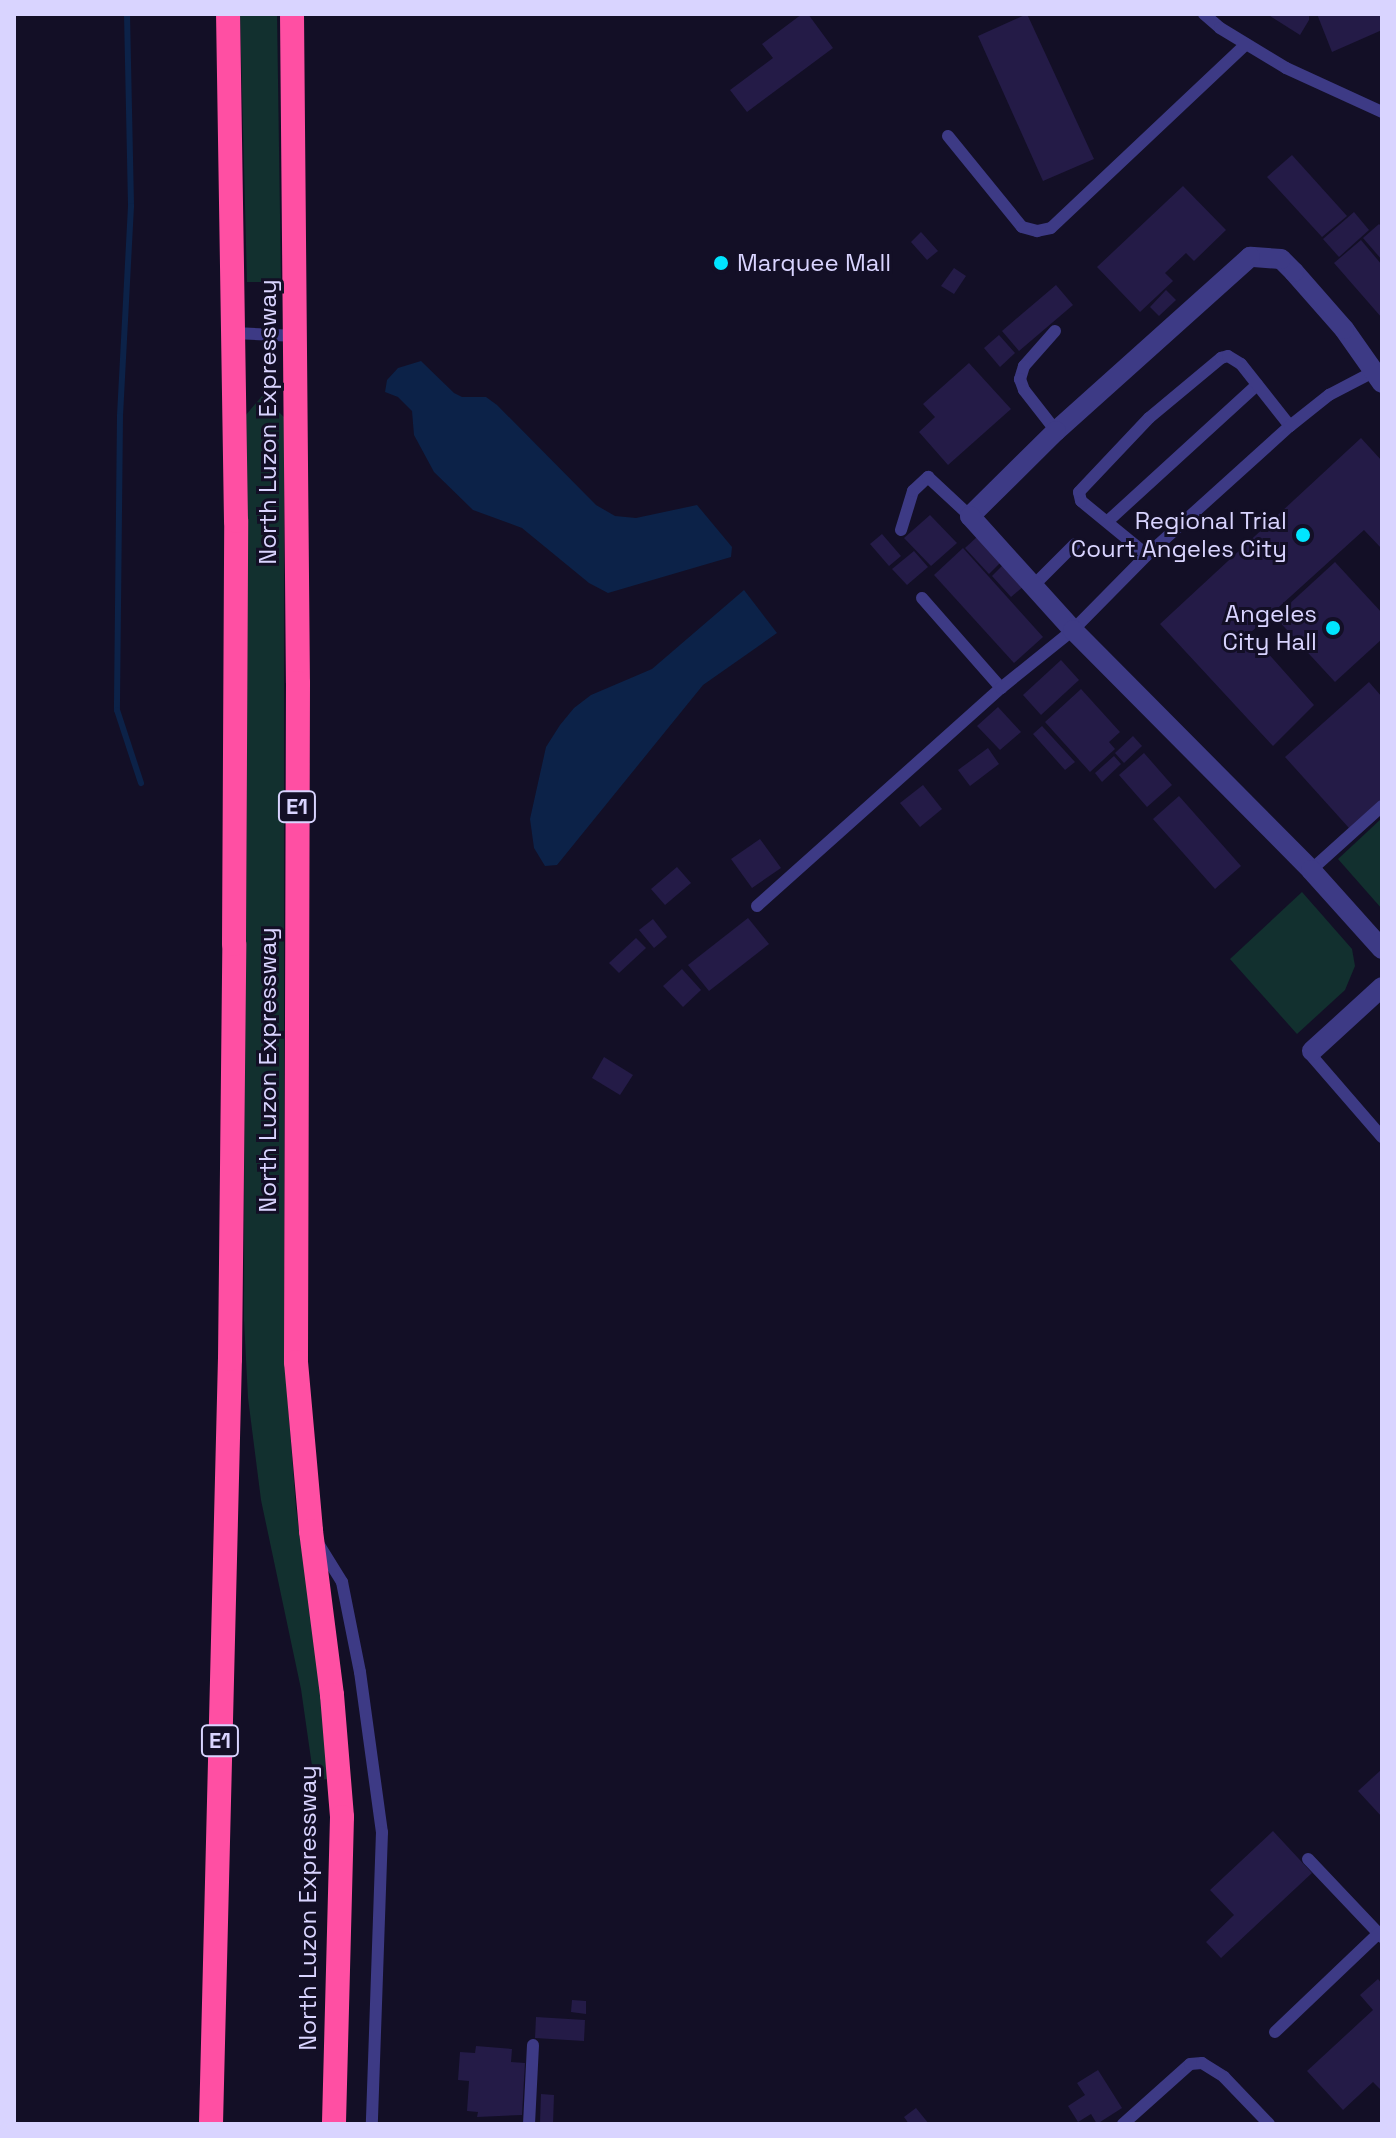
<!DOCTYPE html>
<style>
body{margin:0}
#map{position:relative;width:1396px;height:2138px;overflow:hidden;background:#130f26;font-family:"Space Grotesk",sans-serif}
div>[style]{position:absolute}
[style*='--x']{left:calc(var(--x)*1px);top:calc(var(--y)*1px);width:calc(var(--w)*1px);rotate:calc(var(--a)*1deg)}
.green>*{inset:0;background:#12302f}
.water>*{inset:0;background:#0c2248}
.stream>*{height:6px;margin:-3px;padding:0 3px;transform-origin:3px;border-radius:3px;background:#0c2248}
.building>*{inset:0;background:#241b47}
.lane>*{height:12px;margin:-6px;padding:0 6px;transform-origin:6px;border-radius:6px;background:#3d3a85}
.street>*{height:20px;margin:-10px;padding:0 10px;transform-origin:10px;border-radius:10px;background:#3d3a85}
.highway>*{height:24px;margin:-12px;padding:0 12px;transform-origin:12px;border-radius:12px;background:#ff4fa3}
.dots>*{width:22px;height:22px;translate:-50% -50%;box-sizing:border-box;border:4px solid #130f26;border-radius:50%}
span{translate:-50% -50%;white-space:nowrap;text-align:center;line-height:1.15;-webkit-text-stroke:6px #130f26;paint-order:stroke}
.shield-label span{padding:2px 6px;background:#130f26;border:2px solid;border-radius:6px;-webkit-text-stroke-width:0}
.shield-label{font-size:22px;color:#d9d4ff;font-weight:700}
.poi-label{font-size:24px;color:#d9d4ff}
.left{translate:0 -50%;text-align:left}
.right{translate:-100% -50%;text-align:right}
.street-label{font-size:24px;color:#d9d4ff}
.frame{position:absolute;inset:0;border:16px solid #d9d4ff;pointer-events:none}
</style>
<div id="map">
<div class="green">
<div style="clip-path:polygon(240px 14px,277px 14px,281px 282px,247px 282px)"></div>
<div style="clip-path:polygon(262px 396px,284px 417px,284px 1351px,296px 1508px,322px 1692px,329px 1779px,314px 1780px,301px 1689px,261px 1500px,248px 1398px,244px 1320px,245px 416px)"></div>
<div style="clip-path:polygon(1382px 818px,1382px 909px,1338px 859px)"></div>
<div style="clip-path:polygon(1302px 892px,1352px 949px,1355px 966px,1345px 990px,1297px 1034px,1230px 959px)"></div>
</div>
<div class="water">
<div style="clip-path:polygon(421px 361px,454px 393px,462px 397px,486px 397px,497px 405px,596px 505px,615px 516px,636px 518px,697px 505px,732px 547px,731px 557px,608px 593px,589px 583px,522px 528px,473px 510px,434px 472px,414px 435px,412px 411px,398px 397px,385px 392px,387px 380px,398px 368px)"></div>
<div style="clip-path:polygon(744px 590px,777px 633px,703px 685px,557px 865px,545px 866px,534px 848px,530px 819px,546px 747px,560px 725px,574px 708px,591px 695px,652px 669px)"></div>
</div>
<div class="stream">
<div style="--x:127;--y:14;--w:192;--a:88.8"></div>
<div style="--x:131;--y:206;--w:210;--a:93"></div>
<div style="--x:120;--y:416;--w:294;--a:90.6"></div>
<div style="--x:117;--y:710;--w:77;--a:71.8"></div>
</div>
<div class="building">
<div style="clip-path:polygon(802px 14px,808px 14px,833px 48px,747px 112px,730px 90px,773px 58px,762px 44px)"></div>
<div style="clip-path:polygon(1027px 14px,1094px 159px,1043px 181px,978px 36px)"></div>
<div style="clip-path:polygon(1267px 14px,1309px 14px,1309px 20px,1300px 35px)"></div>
<div style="clip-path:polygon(1317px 14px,1382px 14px,1382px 30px,1332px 52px)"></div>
<div style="clip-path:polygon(1292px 155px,1347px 216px,1322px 237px,1267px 177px)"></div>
<div style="clip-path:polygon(1183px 186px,1226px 230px,1194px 261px,1186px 253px,1165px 273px,1173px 281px,1140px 312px,1097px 267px)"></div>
<div style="clip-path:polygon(1354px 212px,1369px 230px,1339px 257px,1323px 239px)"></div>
<div style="clip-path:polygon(1379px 224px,1382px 227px,1382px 260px,1363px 238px)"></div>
<div style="clip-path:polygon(921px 232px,938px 251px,927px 260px,911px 242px)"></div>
<div style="clip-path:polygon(1361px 240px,1382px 265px,1382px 318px,1334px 263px)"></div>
<div style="clip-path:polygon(954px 268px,966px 276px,954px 294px,941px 286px)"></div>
<div style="clip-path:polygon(1056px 285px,1073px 305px,1019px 351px,1002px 331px)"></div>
<div style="clip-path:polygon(1166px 290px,1176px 300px,1159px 316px,1150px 307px)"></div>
<div style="clip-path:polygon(999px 335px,1015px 353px,1000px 367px,984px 348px)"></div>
<div style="clip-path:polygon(969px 363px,1011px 409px,948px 465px,919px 432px,935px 417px,923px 404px)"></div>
<div style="clip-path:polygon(1361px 438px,1382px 461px,1382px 549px,1364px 530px,1250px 633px,1314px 705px,1273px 746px,1160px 624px)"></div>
<div style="clip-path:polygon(930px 515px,957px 543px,931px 566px,904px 538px)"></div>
<div style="clip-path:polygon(882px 534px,901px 556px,889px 566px,870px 544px)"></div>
<div style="clip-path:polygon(978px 536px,1001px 562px,989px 574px,965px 548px)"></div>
<div style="clip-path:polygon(963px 548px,1043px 637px,1014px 663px,934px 575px)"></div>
<div style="clip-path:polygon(914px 551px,928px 567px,907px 585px,892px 569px)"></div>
<div style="clip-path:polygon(1335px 562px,1382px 613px,1382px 639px,1335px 682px,1275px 617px)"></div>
<div style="clip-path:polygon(1004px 564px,1024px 586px,1011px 597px,992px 576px)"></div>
<div style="clip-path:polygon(1061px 660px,1079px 680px,1041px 715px,1023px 695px)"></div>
<div style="clip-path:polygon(1369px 682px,1382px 697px,1382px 799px,1349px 828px,1285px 757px)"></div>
<div style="clip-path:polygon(1081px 689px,1120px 732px,1109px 742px,1115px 749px,1090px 772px,1045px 722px)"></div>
<div style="clip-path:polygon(998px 707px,1021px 732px,1000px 750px,977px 726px)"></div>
<div style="clip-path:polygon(1042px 726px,1075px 762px,1065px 770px,1033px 734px)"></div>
<div style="clip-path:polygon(1133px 736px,1142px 746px,1124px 763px,1115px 753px)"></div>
<div style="clip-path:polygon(988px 748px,999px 764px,970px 786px,958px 770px)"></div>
<div style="clip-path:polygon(1144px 753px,1172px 785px,1147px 807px,1119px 775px)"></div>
<div style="clip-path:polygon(1114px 756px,1121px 764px,1102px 782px,1095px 773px)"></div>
<div style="clip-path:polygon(923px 785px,942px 809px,920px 827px,900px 803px)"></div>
<div style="clip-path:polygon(1179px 796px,1241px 866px,1215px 889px,1153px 819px)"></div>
<div style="clip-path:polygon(760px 839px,781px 868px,752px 888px,731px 859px)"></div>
<div style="clip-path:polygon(677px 867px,691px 883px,665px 905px,651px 889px)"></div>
<div style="clip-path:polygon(748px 918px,769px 944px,709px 991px,688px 965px)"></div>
<div style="clip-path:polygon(653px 919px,667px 937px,654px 948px,639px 930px)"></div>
<div style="clip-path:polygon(636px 938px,646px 948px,619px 973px,609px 963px)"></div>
<div style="clip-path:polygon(682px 969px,701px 990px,683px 1007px,663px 986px)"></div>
<div style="clip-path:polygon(604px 1057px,633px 1075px,620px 1095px,592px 1078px)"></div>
<div style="clip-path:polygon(1382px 1769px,1382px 1817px,1358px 1791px)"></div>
<div style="clip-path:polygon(1273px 1831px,1312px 1873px,1221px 1958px,1206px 1942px,1234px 1915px,1210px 1890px)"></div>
<div style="clip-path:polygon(1378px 1979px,1382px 1984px,1382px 2091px,1373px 2082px,1343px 2110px,1307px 2071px,1373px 2010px,1360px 1995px)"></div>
<div style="clip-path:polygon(572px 2000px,586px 2001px,586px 2014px,571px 2012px)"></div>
<div style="clip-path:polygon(536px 2017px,585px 2020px,584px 2041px,535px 2038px)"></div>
<div style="clip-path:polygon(476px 2046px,512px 2049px,511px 2062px,525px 2063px,522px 2115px,477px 2117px,478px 2112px,467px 2111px,469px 2081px,458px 2080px,460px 2052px,475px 2053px)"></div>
<div style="clip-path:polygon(1098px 2070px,1122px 2108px,1097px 2124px,1091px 2114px,1078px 2122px,1068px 2106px,1085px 2095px,1077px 2083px)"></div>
<div style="clip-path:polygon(541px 2094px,554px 2095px,553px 2124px,540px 2123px)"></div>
<div style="clip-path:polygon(916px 2108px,929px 2124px,909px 2124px,904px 2117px)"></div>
</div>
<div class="lane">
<div style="--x:1204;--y:14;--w:21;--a:41"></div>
<div style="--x:1220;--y:28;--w:77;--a:31.2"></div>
<div style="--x:1286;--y:68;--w:106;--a:24.6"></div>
<div style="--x:948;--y:136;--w:117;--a:50.9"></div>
<div style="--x:1022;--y:227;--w:16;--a:15"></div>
<div style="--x:1037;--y:231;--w:14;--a:-12"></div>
<div style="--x:1051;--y:228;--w:268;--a:-43.3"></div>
<div style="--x:1055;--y:331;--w:47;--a:131.5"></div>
<div style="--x:1024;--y:366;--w:14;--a:107"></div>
<div style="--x:1020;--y:379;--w:12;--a:70"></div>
<div style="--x:1024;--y:390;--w:52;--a:52"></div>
<div style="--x:234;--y:333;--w:61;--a:2.8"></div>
<div style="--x:1108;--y:521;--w:202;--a:-42.4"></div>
<div style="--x:901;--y:530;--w:41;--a:-72.9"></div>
<div style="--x:913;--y:491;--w:21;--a:-43"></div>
<div style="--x:928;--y:477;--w:57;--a:42.9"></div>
<div style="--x:1147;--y:555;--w:85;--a:-140.7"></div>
<div style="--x:1081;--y:501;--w:9;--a:-103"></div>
<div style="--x:1079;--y:492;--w:102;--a:-46.6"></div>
<div style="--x:1149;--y:418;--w:94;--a:-39.8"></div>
<div style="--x:1221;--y:358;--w:7;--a:-16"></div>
<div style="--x:1228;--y:356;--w:15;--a:32"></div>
<div style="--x:1241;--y:364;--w:79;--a:51.7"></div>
<div style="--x:1033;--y:586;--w:59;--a:-45"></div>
<div style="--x:922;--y:598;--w:120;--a:48.7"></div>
<div style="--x:1311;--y:870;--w:96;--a:-42"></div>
<div style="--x:757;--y:906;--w:327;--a:-41.8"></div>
<div style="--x:1001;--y:688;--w:92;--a:-38.9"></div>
<div style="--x:1073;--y:630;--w:105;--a:-45.4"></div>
<div style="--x:1147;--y:555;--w:193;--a:-42.1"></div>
<div style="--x:1290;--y:426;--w:50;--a:-38.5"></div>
<div style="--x:1329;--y:395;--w:50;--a:-27.6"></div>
<div style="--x:1373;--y:372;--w:7;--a:0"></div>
<div style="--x:1310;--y:1054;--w:110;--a:49.1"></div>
<div style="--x:319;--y:1545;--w:44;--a:58.1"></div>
<div style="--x:342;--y:1582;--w:92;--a:78.7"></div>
<div style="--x:360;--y:1672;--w:162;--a:82.2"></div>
<div style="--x:382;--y:1832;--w:292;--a:92"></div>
<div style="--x:1308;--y:1859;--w:108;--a:46.5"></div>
<div style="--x:1275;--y:2032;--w:144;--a:-43.6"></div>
<div style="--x:529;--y:2124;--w:79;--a:-87.1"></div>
<div style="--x:1123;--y:2124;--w:90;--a:-41.8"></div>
<div style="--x:1190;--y:2064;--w:12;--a:-5"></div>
<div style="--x:1202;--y:2063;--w:26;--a:32"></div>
<div style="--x:1224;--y:2077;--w:65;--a:46.2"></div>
</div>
<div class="street">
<div style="--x:1382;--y:383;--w:66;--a:-125.1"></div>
<div style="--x:1344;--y:329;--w:76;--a:-131.3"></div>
<div style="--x:1294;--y:272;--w:18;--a:-135"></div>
<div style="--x:1281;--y:259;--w:31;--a:-176"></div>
<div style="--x:1250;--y:257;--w:261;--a:138.1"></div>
<div style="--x:1056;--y:431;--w:121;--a:135.3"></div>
<div style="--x:970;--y:516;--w:154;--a:47.9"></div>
<div style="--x:1073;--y:630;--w:338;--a:45.2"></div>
<div style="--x:1311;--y:870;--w:106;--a:48.1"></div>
<div style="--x:1312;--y:1051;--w:95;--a:-42.4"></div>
</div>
<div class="highway">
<div style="--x:292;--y:14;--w:669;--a:89.49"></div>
<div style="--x:298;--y:683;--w:679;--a:90.17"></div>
<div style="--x:296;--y:1362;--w:170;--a:84.9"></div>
<div style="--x:311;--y:1531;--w:165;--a:82.7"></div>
<div style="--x:332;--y:1695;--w:122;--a:85.3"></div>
<div style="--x:342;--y:1817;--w:307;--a:91.5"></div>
<div style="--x:211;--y:2124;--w:765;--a:-88.58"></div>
<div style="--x:230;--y:1359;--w:415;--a:-89.4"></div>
<div style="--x:234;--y:944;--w:423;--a:-89.7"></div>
<div style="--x:236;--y:521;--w:507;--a:-90.9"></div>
</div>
<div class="dots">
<div style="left:721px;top:263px;background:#00e5ff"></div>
<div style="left:1303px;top:535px;background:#00e5ff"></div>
<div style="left:1333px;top:628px;background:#00e5ff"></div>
</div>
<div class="shield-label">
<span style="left:297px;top:807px">E1</span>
<span style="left:220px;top:1741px">E1</span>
</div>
<div class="poi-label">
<span class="left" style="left:737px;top:263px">Marquee Mall</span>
<span class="right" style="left:1287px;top:535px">Regional Trial<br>Court Angeles City</span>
<span class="right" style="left:1317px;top:628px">Angeles<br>City Hall</span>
</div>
<div class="street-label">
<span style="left:268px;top:422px;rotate:-90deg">North Luzon Expressway</span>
<span style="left:268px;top:1070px;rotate:-90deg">North Luzon Expressway</span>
<span style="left:308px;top:1908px;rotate:-90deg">North Luzon Expressway</span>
</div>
<div class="frame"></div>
</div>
